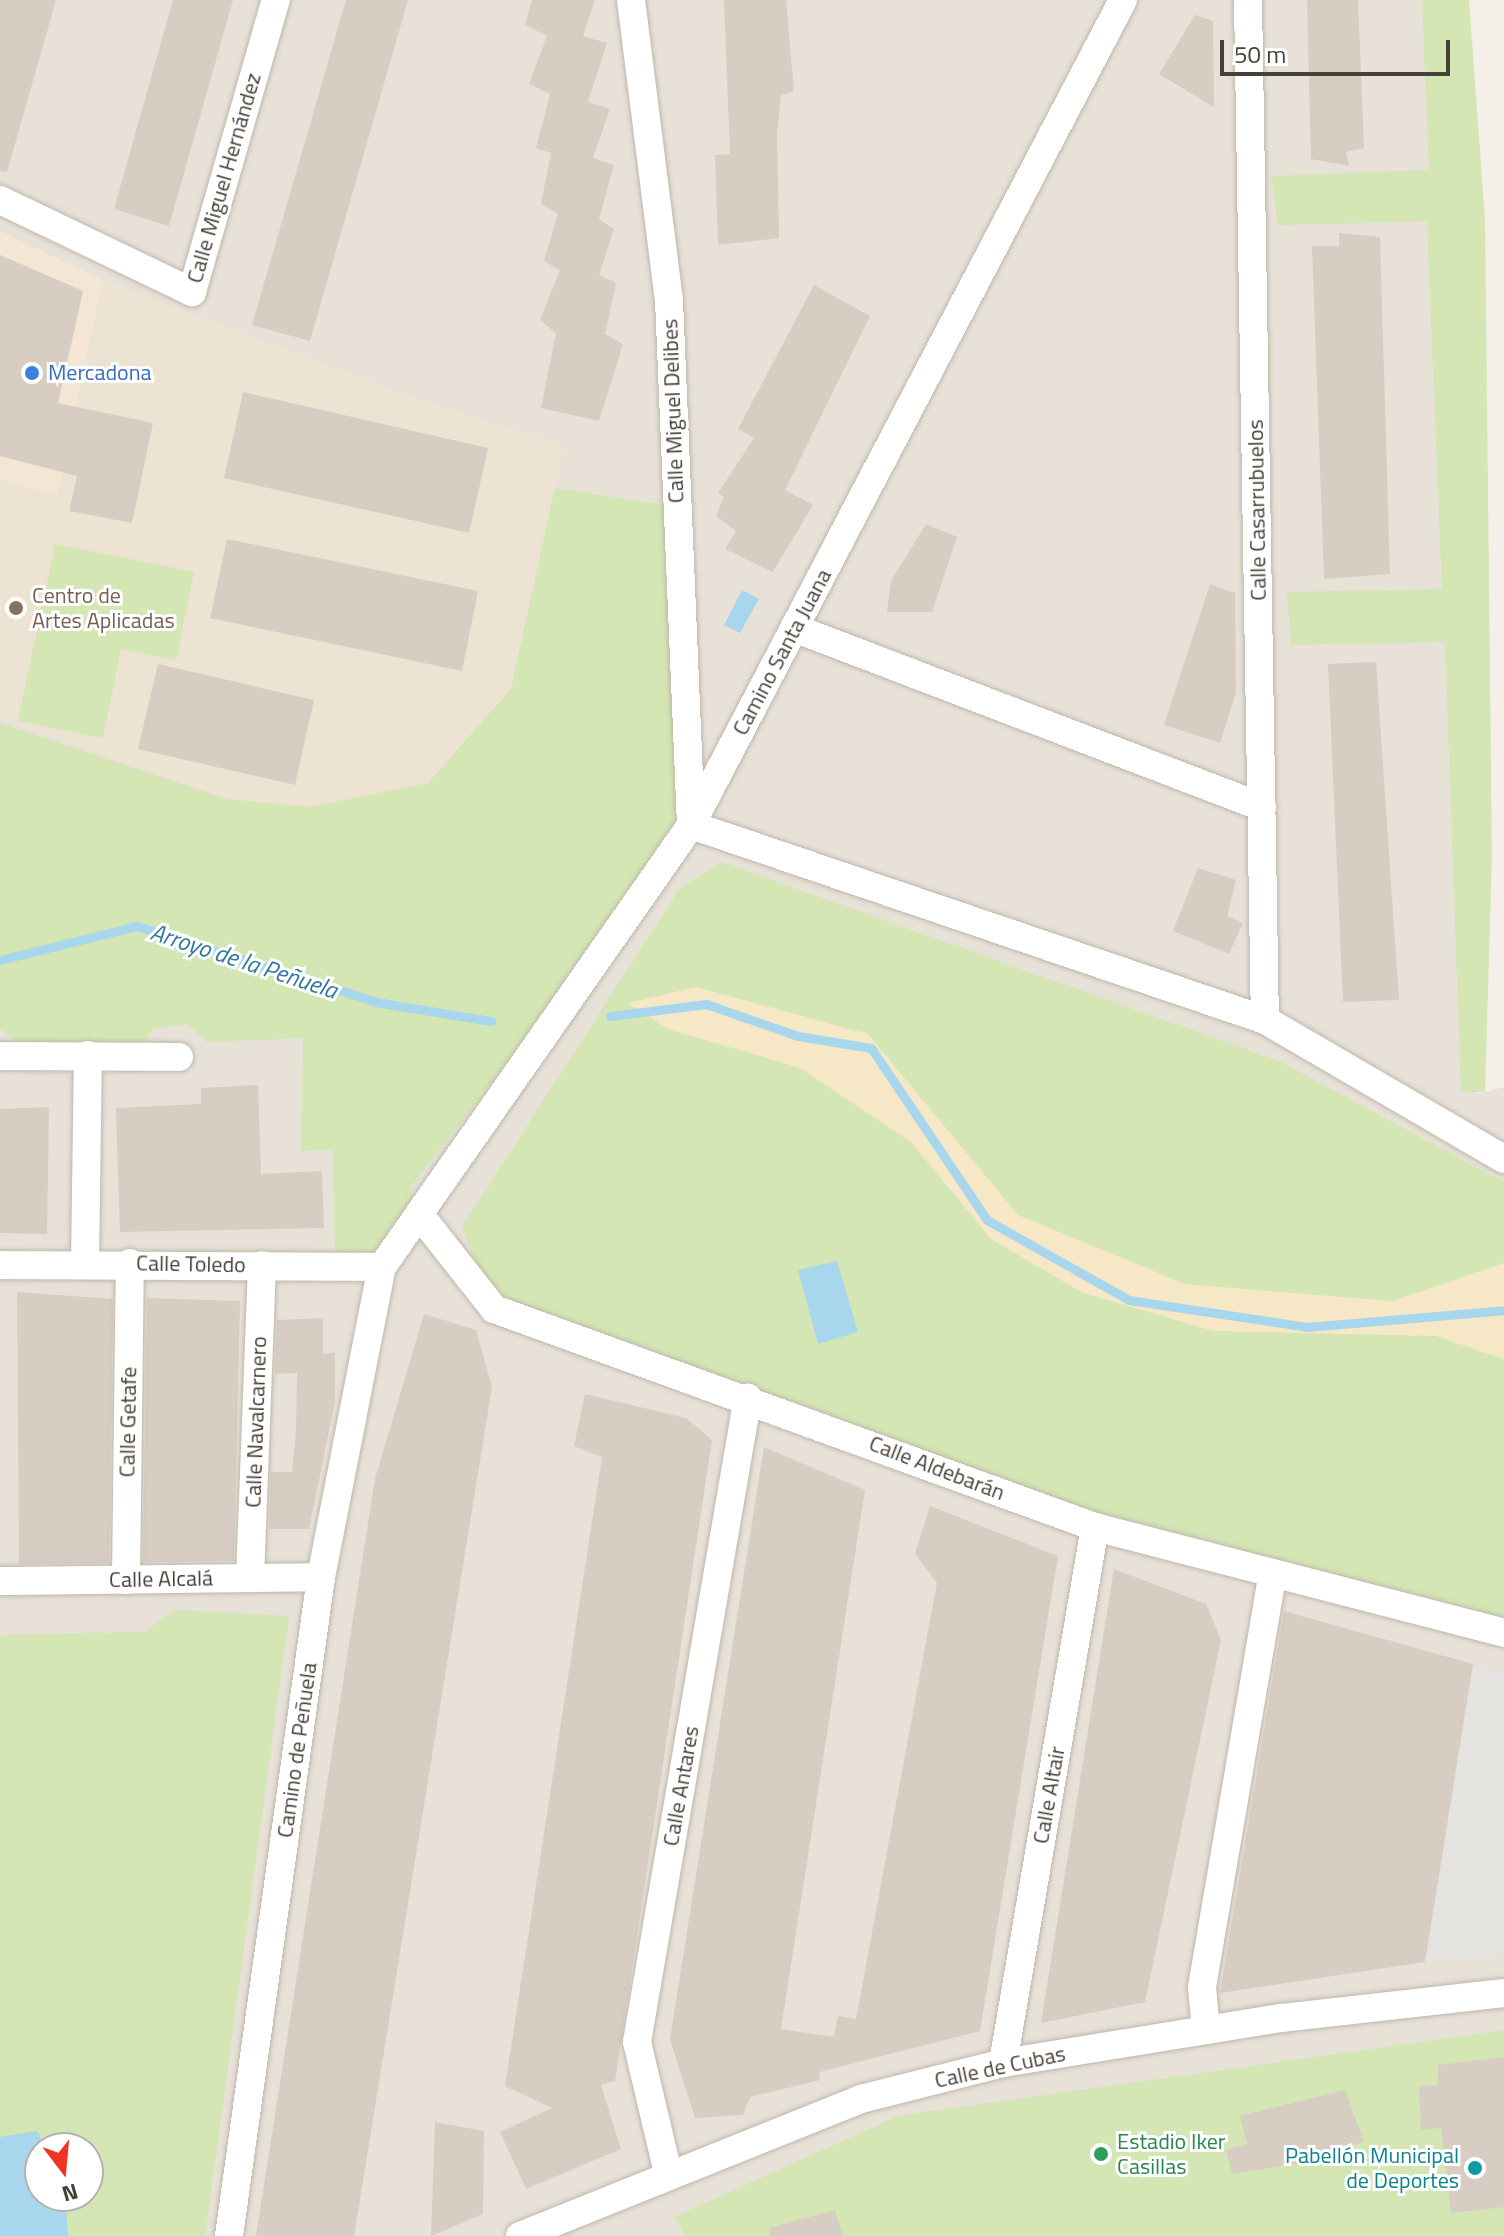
<!DOCTYPE html>
<meta charset="utf-8">
<style>
body{margin:0}
#map{position:relative;width:1504px;height:2236px;overflow:hidden;background:#f4f0e9;font-family:"Titillium Web",sans-serif}
div>[style]{position:absolute}
[style*='--x']{left:calc(var(--x)*1px);top:calc(var(--y)*1px);width:calc(var(--w)*1px);rotate:calc(var(--a)*1deg)}
.residential>*{inset:0;background:#e7e1d7}
.commercial>*{inset:0;background:#f4e5d5}
.education>*{inset:0;background:#ece3d3}
.green>*{inset:0;background:#d3e6b3}
.sand>*{inset:0;background:#f6e8c7}
.parking>*{inset:0;background:#e5e3e0}
.water>*{inset:0;background:#a8d6ed}
.stream>*{height:9px;margin:-4.5px;padding:0 4.5px;transform-origin:4.5px;border-radius:4.5px;background:#a8d6ed}
.building>*{inset:0;background:#d8cdc2}
.roads{filter:drop-shadow(0 0 2px #bfb7ac) drop-shadow(0 0 2px #bfb7ac)}
.street>*{height:28px;margin:-14px;padding:0 14px;transform-origin:14px;border-radius:14px;background:#fff}
.dots>*{width:22px;height:22px;translate:-50% -50%;box-sizing:border-box;border:4px solid #fff;border-radius:50%}
span{translate:-50% -50%;white-space:nowrap;text-align:center;line-height:1.15;-webkit-text-stroke:6px #fff;paint-order:stroke}
.street-label{font-size:22px;color:#474037}
.shop-label{font-size:22px;color:#366cbe}
.left{translate:0 -50%;text-align:left}
.education-label{font-size:22px;color:#785e54}
.leisure-label{font-size:22px;color:#27864d}
.culture-label{font-size:22px;color:#0d838f}
.right{translate:-100% -50%;text-align:right}
.water-label{font-size:24px;color:#31789f;font-style:italic}
.north{position:absolute;left:24px;top:2132px;width:80px;height:80px;box-sizing:border-box;background:#fff;border:2px solid #b5b3af;border-radius:50%;rotate:164deg;font-size:22px;font-weight:700;line-height:32px;text-align:center;color:#474037}
.north::after{content:'';display:block;margin:auto;width:28px;height:36px;background:#f03323;clip-path:polygon(50% 0,100% 100%,50% 72%,0 100%)}
.scale{position:absolute;left:1220px;top:40px;width:230px;height:36px;box-sizing:border-box;border:4px solid #474037;border-top:0;padding-left:10px;font-size:24px;line-height:28px;white-space:nowrap;color:#474037;-webkit-text-stroke:6px #fff;paint-order:stroke}
</style>
<div id="map">
<div class="residential">
<div style="clip-path:polygon(evenodd,0 0,1442px 0,1477px 1094px,1504px 1087px,1504px 2236px,0 2236px,0 0,40px 2148px,88px 2148px,88px 2196px,40px 2196px,40px 2148px)"></div>
</div>
<div class="commercial">
<div style="clip-path:polygon(0 231px,103px 280px,57px 496px,0 480px)"></div>
</div>
<div class="education">
<div style="clip-path:polygon(103px 280px,415px 398px,564px 445px,511px 689px,428px 783px,310px 807px,226px 799px,0 719px,0 480px,57px 495px)"></div>
</div>
<div class="green">
<div style="clip-path:polygon(1422px 0,1469px 0,1485px 219px,1492px 856px,1485px 1092px,1461px 1092px,1445px 642px,1291px 645px,1287px 592px,1442px 589px,1427px 221px,1278px 225px,1271px 176px,1429px 170px)"></div>
<div style="clip-path:polygon(555px 488px,678px 507px,691px 825px,410px 1188px,419px 1214px,382px 1267px,335px 1267px,333px 1150px,301px 1151px,303px 1038px,207px 1042px,187px 1024px,153px 1029px,145px 1042px,19px 1043px,0 1029px,0 723px,226px 799px,310px 807px,428px 783px,511px 689px)"></div>
<div style="clip-path:polygon(55px 544px,194px 572px,176px 660px,121px 649px,103px 738px,18px 721px)"></div>
<div style="clip-path:polygon(721px 862px,1279px 1061px,1504px 1182px,1504px 1633px,1095px 1527px,494px 1309px,462px 1227px,680px 888px)"></div>
<div style="clip-path:polygon(evenodd,174px 1610px,289px 1616px,205px 2236px,0 2236px,0 1635px,145px 1632px,174px 1610px,40px 2148px,88px 2148px,88px 2196px,40px 2196px,40px 2148px)"></div>
<div style="clip-path:polygon(1504px 2030px,1504px 2236px,685px 2236px,674px 2217px,898px 2116px)"></div>
</div>
<div class="sand">
<div style="clip-path:polygon(696px 987px,868px 1034px,1018px 1215px,1185px 1284px,1392px 1301px,1504px 1263px,1504px 1359px,1436px 1336px,1214px 1331px,1083px 1293px,991px 1239px,911px 1142px,800px 1068px,668px 1029px,628px 1003px)"></div>
</div>
<div class="parking">
<div style="clip-path:polygon(1473px 1664px,1504px 1672px,1504px 1955px,1425px 1962px)"></div>
</div>
<div class="water">
<div style="clip-path:polygon(742px 590px,759px 599px,740px 633px,724px 625px)"></div>
<div style="clip-path:polygon(837px 1261px,858px 1332px,818px 1344px,798px 1270px)"></div>
<div style="clip-path:polygon(37px 2131px,46px 2148px,40px 2148px,40px 2196px,65px 2196px,68px 2236px,0 2236px,0 2137px)"></div>
</div>
<div class="stream">
<div style="--x:0;--y:960;--w:141;--a:-13.9"></div>
<div style="--x:137;--y:926;--w:251;--a:17.6"></div>
<div style="--x:376;--y:1002;--w:117;--a:9.4"></div>
<div style="--x:610;--y:1016;--w:97;--a:-7.1"></div>
<div style="--x:706;--y:1004;--w:97;--a:19.2"></div>
<div style="--x:798;--y:1036;--w:74;--a:9.3"></div>
<div style="--x:871;--y:1048;--w:207;--a:56"></div>
<div style="--x:987;--y:1220;--w:163;--a:29.4"></div>
<div style="--x:1129;--y:1300;--w:180;--a:8.6"></div>
<div style="--x:1307;--y:1327;--w:198;--a:-4.9"></div>
</div>
<div class="building">
<div style="clip-path:polygon(0 0,56px 0,7px 172px,0 171px)"></div>
<div style="clip-path:polygon(173px 0,233px 0,169px 226px,114px 209px)"></div>
<div style="clip-path:polygon(346px 0,408px 0,310px 341px,252px 325px)"></div>
<div style="clip-path:polygon(532px 0,595px 0,583px 36px,607px 43px,588px 102px,610px 109px,593px 158px,614px 165px,599px 219px,614px 229px,599px 275px,616px 283px,605px 334px,623px 344px,599px 421px,541px 408px,556px 333px,540px 320px,560px 270px,544px 261px,558px 214px,541px 204px,551px 153px,536px 148px,550px 94px,529px 84px,547px 36px,525px 25px)"></div>
<div style="clip-path:polygon(724px 0,786px 0,794px 91px,781px 95px,777px 135px,779px 238px,718px 245px,715px 155px,730px 154px)"></div>
<div style="clip-path:polygon(1307px 0,1358px 0,1364px 148px,1346px 152px,1349px 166px,1311px 159px)"></div>
<div style="clip-path:polygon(1195px 15px,1213px 21px,1214px 107px,1159px 74px)"></div>
<div style="clip-path:polygon(1339px 233px,1380px 237px,1390px 574px,1324px 579px,1312px 246px,1339px 246px)"></div>
<div style="clip-path:polygon(0 255px,83px 291px,58px 403px,153px 423px,132px 523px,69px 511px,77px 476px,0 456px)"></div>
<div style="clip-path:polygon(814px 285px,870px 316px,785px 490px,813px 505px,773px 572px,725px 549px,736px 531px,716px 516px,724px 497px,718px 493px,754px 438px,738px 429px)"></div>
<div style="clip-path:polygon(243px 392px,488px 448px,469px 533px,224px 478px)"></div>
<div style="clip-path:polygon(926px 524px,957px 537px,932px 612px,887px 612px,891px 581px)"></div>
<div style="clip-path:polygon(227px 539px,478px 591px,462px 671px,210px 618px)"></div>
<div style="clip-path:polygon(1210px 584px,1235px 593px,1236px 693px,1220px 743px,1164px 725px)"></div>
<div style="clip-path:polygon(1376px 662px,1399px 1000px,1343px 1002px,1328px 664px)"></div>
<div style="clip-path:polygon(158px 664px,314px 700px,295px 785px,138px 749px)"></div>
<div style="clip-path:polygon(1198px 868px,1236px 880px,1227px 916px,1243px 923px,1229px 954px,1173px 931px)"></div>
<div style="clip-path:polygon(258px 1085px,261px 1174px,322px 1171px,324px 1228px,120px 1232px,116px 1108px,201px 1104px,201px 1088px)"></div>
<div style="clip-path:polygon(49px 1107px,47px 1234px,0 1233px,0 1109px)"></div>
<div style="clip-path:polygon(17px 1292px,113px 1299px,109px 1563px,19px 1564px)"></div>
<div style="clip-path:polygon(147px 1298px,240px 1301px,234px 1561px,143px 1562px)"></div>
<div style="clip-path:polygon(424px 1314px,476px 1330px,492px 1387px,354px 2236px,256px 2236px,375px 1479px)"></div>
<div style="clip-path:polygon(323px 1318px,323px 1354px,335px 1352px,335px 1401px,309px 1529px,269px 1529px,271px 1472px,292px 1472px,296px 1431px,297px 1373px,275px 1374px,277px 1320px)"></div>
<div style="clip-path:polygon(585px 1394px,686px 1418px,712px 1440px,615px 2081px,601px 2085px,621px 2149px,526px 2189px,500px 2132px,552px 2108px,505px 2086px,602px 1457px,574px 1446px)"></div>
<div style="clip-path:polygon(764px 1447px,865px 1490px,781px 2029px,834px 2037px,838px 2016px,856px 2019px,937px 1583px,915px 1554px,930px 1506px,1058px 1556px,980px 2031px,819px 2072px,820px 2080px,750px 2097px,743px 2115px,695px 2118px,670px 2039px)"></div>
<div style="clip-path:polygon(1114px 1569px,1206px 1604px,1221px 1640px,1145px 2002px,1041px 2023px)"></div>
<div style="clip-path:polygon(1284px 1611px,1473px 1664px,1425px 1962px,1220px 1993px)"></div>
<div style="clip-path:polygon(1504px 2057px,1504px 2207px,1451px 2213px,1441px 2128px,1421px 2130px,1419px 2087px,1438px 2085px,1438px 2065px)"></div>
<div style="clip-path:polygon(1345px 2090px,1364px 2142px,1336px 2149px,1337px 2157px,1232px 2174px,1226px 2150px,1247px 2144px,1240px 2116px)"></div>
<div style="clip-path:polygon(435px 2122px,484px 2131px,483px 2214px,431px 2236px)"></div>
<div style="clip-path:polygon(835px 2210px,843px 2236px,770px 2236px,769px 2228px)"></div>
</div>
<div class="roads">
<div class="street">
<div style="--x:631;--y:0;--w:302;--a:82.8"></div>
<div style="--x:669;--y:300;--w:525;--a:87.6"></div>
<div style="--x:691;--y:825;--w:606;--a:18.76"></div>
<div style="--x:1265;--y:1020;--w:276;--a:30.2"></div>
<div style="--x:1248;--y:0;--w:1020;--a:89.05"></div>
<div style="--x:0;--y:200;--w:213;--a:25.6"></div>
<div style="--x:192;--y:292;--w:304;--a:-74"></div>
<div style="--x:794;--y:628;--w:501;--a:20.93"></div>
<div style="--x:0;--y:1056;--w:179;--a:0.3"></div>
<div style="--x:419;--y:1214;--w:121;--a:51.7"></div>
<div style="--x:494;--y:1309;--w:639;--a:19.94"></div>
<div style="--x:1095;--y:1527;--w:423;--a:14.5"></div>
<div style="--x:85;--y:1264;--w:209;--a:-89.2"></div>
<div style="--x:0;--y:1265;--w:382;--a:0.3"></div>
<div style="--x:250;--y:1578;--w:313;--a:-87.8"></div>
<div style="--x:126;--y:1580;--w:317;--a:-89.3"></div>
<div style="--x:0;--y:1581;--w:321;--a:-0.7"></div>
<div style="--x:1206;--y:2030;--w:43;--a:-95.3"></div>
<div style="--x:1202;--y:1987;--w:420;--a:-80.3"></div>
<div style="--x:1003;--y:2063;--w:544;--a:-80.26"></div>
<div style="--x:668;--y:2173;--w:135;--a:-103.3"></div>
<div style="--x:637;--y:2042;--w:654;--a:-80.24"></div>
<div style="--x:229;--y:2236;--w:665;--a:-82.05"></div>
<div style="--x:321;--y:1577;--w:316;--a:-78.9"></div>
<div style="--x:382;--y:1267;--w:539;--a:-55.04"></div>
<div style="--x:691;--y:825;--w:931;--a:-62.36"></div>
<div style="--x:520;--y:2236;--w:367;--a:-21.9"></div>
<div style="--x:861;--y:2099;--w:146;--a:-14.2"></div>
<div style="--x:1003;--y:2063;--w:282;--a:-9.2"></div>
<div style="--x:1281;--y:2018;--w:224;--a:-6.4"></div>
</div>
</div>
<div class="dots">
<div style="left:32px;top:373px;background:#3f7fe0"></div>
<div style="left:16px;top:608px;background:#8d6e63"></div>
<div style="left:1101px;top:2154px;background:#2e9e5b"></div>
<div style="left:1475px;top:2168px;background:#0f9aa8"></div>
</div>
<div class="street-label">
<span style="left:224px;top:178px;rotate:-74deg">Calle Miguel Hernández</span>
<span style="left:673px;top:411px;rotate:-92deg">Calle Miguel Delibes</span>
<span style="left:1257px;top:510px;rotate:-91deg">Calle Casarrubuelos</span>
<span style="left:782px;top:652px;rotate:-62deg">Camino Santa Juana</span>
<span style="left:191px;top:1264px;rotate:1deg">Calle Toledo</span>
<span style="left:128px;top:1422px;rotate:-89deg">Calle Getafe</span>
<span style="left:256px;top:1422px;rotate:-88deg">Calle Navalcarnero</span>
<span style="left:937px;top:1468px;rotate:21deg">Calle Aldebarán</span>
<span style="left:161px;top:1579px;rotate:-1deg">Calle Alcalá</span>
<span style="left:297px;top:1750px;rotate:-82deg">Camino de Peñuela</span>
<span style="left:681px;top:1786px;rotate:-80deg">Calle Antares</span>
<span style="left:1049px;top:1795px;rotate:-80deg">Calle Altair</span>
<span style="left:1000px;top:2067px;rotate:-12deg">Calle de Cubas</span>
</div>
<div class="shop-label">
<span class="left" style="left:48px;top:373px">Mercadona</span>
</div>
<div class="education-label">
<span class="left" style="left:32px;top:608px">Centro de<br>Artes Aplicadas</span>
</div>
<div class="leisure-label">
<span class="left" style="left:1117px;top:2154px">Estadio Iker<br>Casillas</span>
</div>
<div class="culture-label">
<span class="right" style="left:1459px;top:2168px">Pabellón Municipal<br>de Deportes</span>
</div>
<div class="water-label">
<span style="left:244px;top:961px;rotate:18deg">Arroyo de la Peñuela</span>
</div>
<div class="north">N</div>
<div class="scale">50 m</div>
</div>
